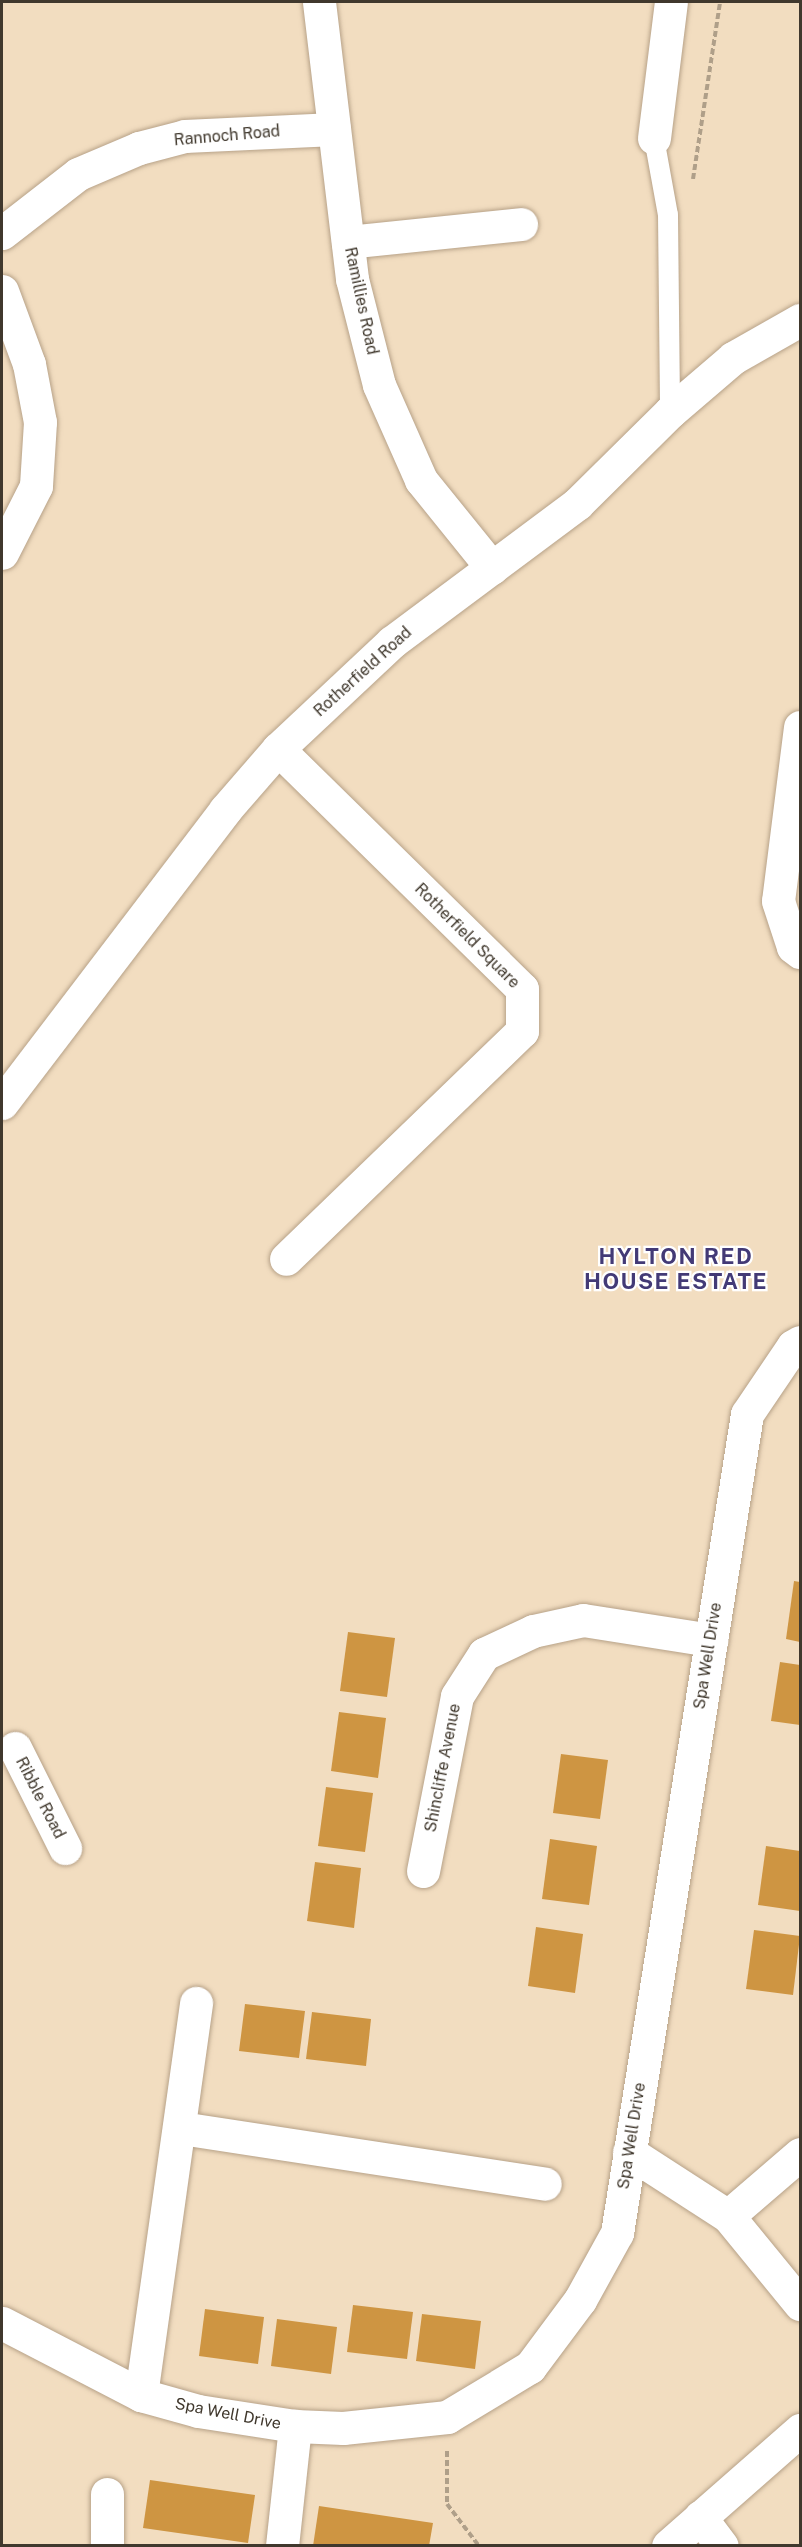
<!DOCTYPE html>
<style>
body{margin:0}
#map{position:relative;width:802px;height:2547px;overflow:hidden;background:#f2ddc0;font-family:"Public Sans",sans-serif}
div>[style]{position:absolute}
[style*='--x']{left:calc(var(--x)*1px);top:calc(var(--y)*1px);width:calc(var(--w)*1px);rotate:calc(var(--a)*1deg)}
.building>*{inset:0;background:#ce9542}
.path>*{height:4px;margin-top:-2px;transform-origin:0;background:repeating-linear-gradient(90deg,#af9f89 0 6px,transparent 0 9px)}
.roads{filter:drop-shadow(0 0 2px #b7a288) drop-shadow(0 0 2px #b7a288)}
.service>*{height:20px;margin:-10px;padding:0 10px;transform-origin:10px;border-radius:10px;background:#fff}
.minor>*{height:33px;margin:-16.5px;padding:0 16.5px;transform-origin:16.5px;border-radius:16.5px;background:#fff}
.tertiary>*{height:33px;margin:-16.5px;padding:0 16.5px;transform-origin:16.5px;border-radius:16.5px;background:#fff}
span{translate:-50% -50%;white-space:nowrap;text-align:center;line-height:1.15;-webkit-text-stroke:4.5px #fff;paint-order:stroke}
.street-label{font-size:16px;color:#40382d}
.district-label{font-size:22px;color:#433a76;font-weight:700;letter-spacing:1.5px}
.frame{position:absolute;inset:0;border:3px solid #40382d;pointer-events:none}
</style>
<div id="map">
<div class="building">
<div style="clip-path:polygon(794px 1581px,800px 1582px,800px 1642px,786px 1639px)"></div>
<div style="clip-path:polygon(348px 1632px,395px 1638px,387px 1697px,340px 1691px)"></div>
<div style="clip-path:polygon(780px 1662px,800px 1665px,800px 1725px,771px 1721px)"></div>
<div style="clip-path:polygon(339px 1712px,386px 1718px,378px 1778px,331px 1771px)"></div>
<div style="clip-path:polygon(561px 1754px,608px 1760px,600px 1819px,553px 1813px)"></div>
<div style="clip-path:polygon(326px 1787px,373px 1793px,365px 1852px,318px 1846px)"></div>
<div style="clip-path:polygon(550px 1839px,597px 1846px,589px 1905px,542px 1899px)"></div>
<div style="clip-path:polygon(766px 1846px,800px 1851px,800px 1911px,758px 1905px)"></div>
<div style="clip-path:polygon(315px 1862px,361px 1868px,354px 1928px,307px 1921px)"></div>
<div style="clip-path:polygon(536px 1927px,583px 1934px,575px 1993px,528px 1986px)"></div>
<div style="clip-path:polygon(754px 1930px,800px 1936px,793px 1995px,746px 1989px)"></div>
<div style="clip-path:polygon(245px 2004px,305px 2011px,299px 2058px,239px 2051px)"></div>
<div style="clip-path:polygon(312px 2012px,371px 2019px,366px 2066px,306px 2059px)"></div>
<div style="clip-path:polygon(353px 2305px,413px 2312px,407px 2359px,347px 2352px)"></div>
<div style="clip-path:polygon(205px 2309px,264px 2317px,258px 2364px,199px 2356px)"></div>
<div style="clip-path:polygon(422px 2314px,481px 2321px,475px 2369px,416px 2361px)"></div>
<div style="clip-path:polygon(277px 2319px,337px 2327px,331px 2374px,271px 2366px)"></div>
<div style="clip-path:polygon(150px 2480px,255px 2495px,248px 2543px,143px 2528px)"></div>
<div style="clip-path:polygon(319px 2506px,433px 2523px,429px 2546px,313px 2546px)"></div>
</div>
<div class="path">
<div style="--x:693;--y:179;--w:179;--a:-81.3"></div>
<div style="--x:447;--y:2451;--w:53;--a:90"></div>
<div style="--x:447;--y:2504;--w:53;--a:52.7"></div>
</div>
<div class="roads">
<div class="service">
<div style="--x:654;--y:138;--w:78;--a:79.7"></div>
<div style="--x:668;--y:215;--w:197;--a:89.4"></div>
</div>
<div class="minor">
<div style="--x:319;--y:2;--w:279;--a:83.2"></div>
<div style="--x:352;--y:279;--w:109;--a:75.7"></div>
<div style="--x:379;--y:385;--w:104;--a:66.1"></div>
<div style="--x:421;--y:480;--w:113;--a:51.1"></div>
<div style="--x:654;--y:138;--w:137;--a:-82.9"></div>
<div style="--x:2;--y:233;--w:96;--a:-37.8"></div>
<div style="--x:78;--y:174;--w:66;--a:-23.1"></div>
<div style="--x:139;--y:148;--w:48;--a:-14.6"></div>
<div style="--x:185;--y:136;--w:149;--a:-2.7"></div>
<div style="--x:348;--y:242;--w:174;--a:-5.9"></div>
<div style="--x:2;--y:291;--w:78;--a:69.7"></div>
<div style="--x:29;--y:364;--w:59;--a:79.3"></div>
<div style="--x:40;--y:422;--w:64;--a:93.6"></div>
<div style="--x:36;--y:486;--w:75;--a:116.9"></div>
<div style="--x:800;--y:727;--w:175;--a:97.2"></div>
<div style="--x:778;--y:901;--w:48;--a:71.9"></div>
<div style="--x:793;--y:947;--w:9;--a:36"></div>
<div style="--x:278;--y:749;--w:342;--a:44.5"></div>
<div style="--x:522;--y:989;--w:42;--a:90"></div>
<div style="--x:522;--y:1031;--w:328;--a:136"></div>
<div style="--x:15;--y:1748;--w:112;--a:63.4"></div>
<div style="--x:423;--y:1871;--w:178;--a:-79"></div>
<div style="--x:457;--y:1696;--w:50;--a:-57.3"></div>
<div style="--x:484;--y:1654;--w:54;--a:-25.1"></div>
<div style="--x:533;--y:1631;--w:51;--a:-12.4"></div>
<div style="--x:583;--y:1620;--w:130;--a:8.9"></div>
<div style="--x:181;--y:2128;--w:368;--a:8.7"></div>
<div style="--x:629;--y:2152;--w:118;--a:32.9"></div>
<div style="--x:728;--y:2216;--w:114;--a:50.7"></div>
<div style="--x:728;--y:2216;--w:95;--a:-40.7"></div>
<div style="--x:2;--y:2323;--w:157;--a:27.4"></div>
<div style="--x:141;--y:2395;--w:59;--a:15.7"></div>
<div style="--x:198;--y:2411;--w:98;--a:8.8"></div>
<div style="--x:295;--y:2426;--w:48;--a:2.4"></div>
<div style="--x:343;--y:2428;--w:105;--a:-6"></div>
<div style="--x:447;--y:2417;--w:97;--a:-31.1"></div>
<div style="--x:530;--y:2367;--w:84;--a:-53.3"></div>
<div style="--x:580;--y:2300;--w:77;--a:-61.1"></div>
<div style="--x:617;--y:2233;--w:829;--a:-80.98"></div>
<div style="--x:747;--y:1414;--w:82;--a:-55.9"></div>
<div style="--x:793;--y:1346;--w:8;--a:-30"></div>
<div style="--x:141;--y:2395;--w:396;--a:-82"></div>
<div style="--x:107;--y:2494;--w:52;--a:90"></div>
<div style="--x:700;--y:2517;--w:36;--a:53"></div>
<div style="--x:282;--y:2546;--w:121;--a:-83.8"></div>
<div style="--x:668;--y:2546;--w:176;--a:-41.3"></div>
</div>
<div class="tertiary">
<div style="--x:2;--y:1103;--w:368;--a:-52.7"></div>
<div style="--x:225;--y:810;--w:81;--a:-49"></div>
<div style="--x:278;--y:749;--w:156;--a:-43.2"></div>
<div style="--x:392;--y:642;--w:231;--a:-36.7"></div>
<div style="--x:577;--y:504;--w:131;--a:-44.7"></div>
<div style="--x:670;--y:412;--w:83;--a:-40.6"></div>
<div style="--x:733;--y:358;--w:77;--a:-29.6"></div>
</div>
</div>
<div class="street-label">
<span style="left:227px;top:136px;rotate:-5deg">Rannoch Road</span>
<span style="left:361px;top:301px;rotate:78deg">Ramillies Road</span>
<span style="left:363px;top:672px;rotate:-42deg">Rotherfield Road</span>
<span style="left:467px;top:936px;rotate:45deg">Rotherfield Square</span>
<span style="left:708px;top:1656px;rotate:-81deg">Spa Well Drive</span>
<span style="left:443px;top:1768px;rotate:-79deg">Shincliffe Avenue</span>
<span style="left:40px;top:1798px;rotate:63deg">Ribble Road</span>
<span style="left:632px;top:2136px;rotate:-81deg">Spa Well Drive</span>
<span style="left:228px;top:2414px;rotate:11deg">Spa Well Drive</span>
</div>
<div class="district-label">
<span style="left:676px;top:1269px">HYLTON RED<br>HOUSE ESTATE</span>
</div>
<div class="frame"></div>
</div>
